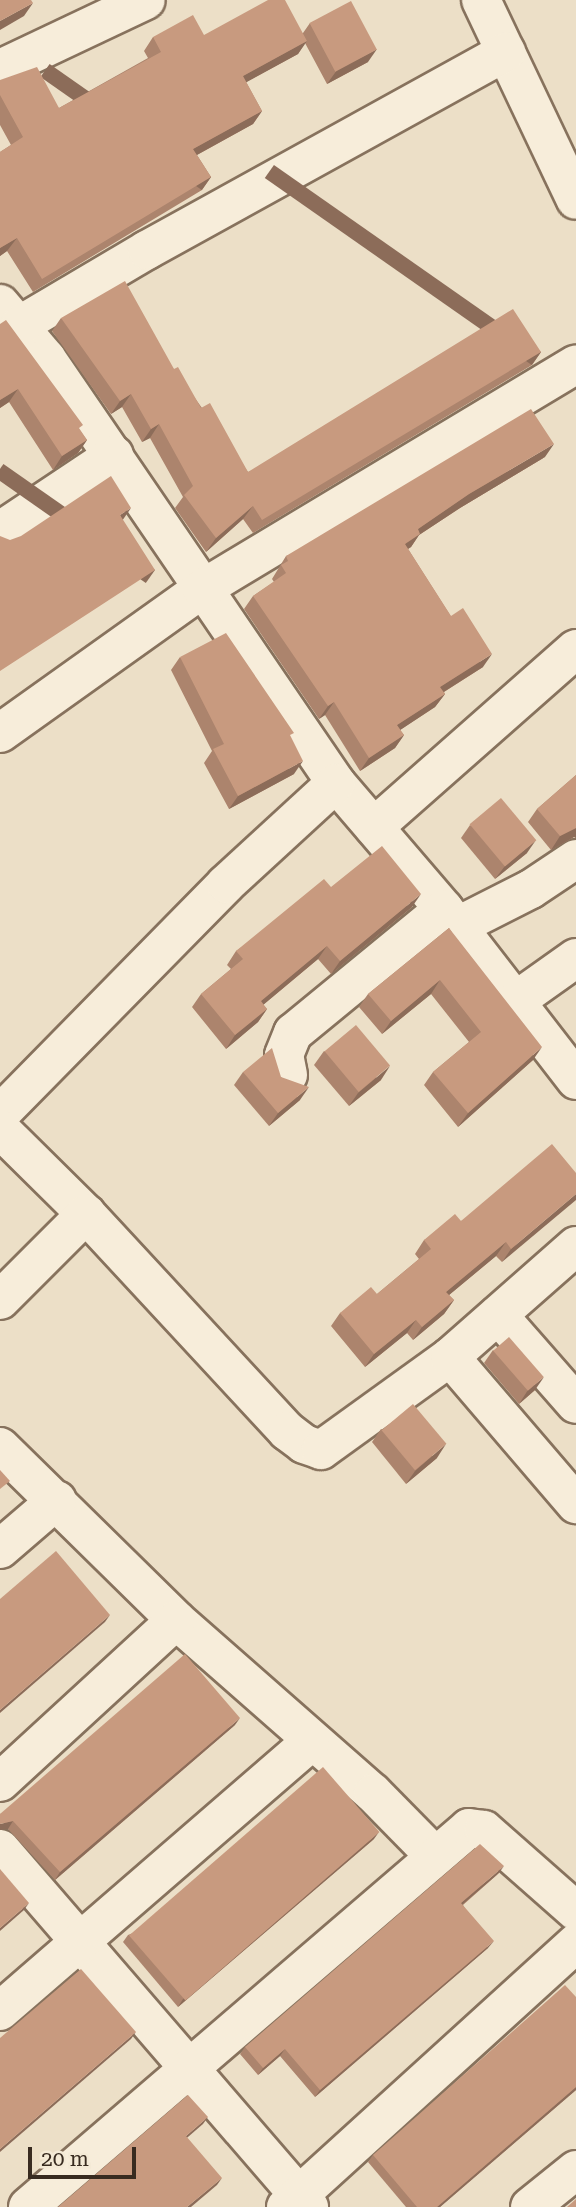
<!DOCTYPE html>
<style>
body{margin:0}
#map{position:relative;width:576px;height:2207px;overflow:hidden;background:#ecdfc7;font-family:"Roboto Serif",serif}
div>[style]{position:absolute}
.roads{filter:drop-shadow(2px 0 #87725d) drop-shadow(-2px 0 #87725d) drop-shadow(0 2px #87725d) drop-shadow(0 -2px #87725d)}
.street>*{height:38px;margin:-19px;padding:0 19px;transform-origin:19px;border-radius:19px;background:#f7edda}
.wall>*{inset:0;background:#ac846d}
.shaded-wall>*{inset:0;background:#8c6c59;transform-origin:0 0}
.building>*{inset:0;background:#c89a7f;transform-origin:0 0}
span{translate:-50% -50%;white-space:nowrap;text-align:center;line-height:1.15;-webkit-text-stroke:5px #f4ead6;paint-order:stroke}
.scale{position:absolute;left:28px;top:2147px;width:108px;height:32px;box-sizing:border-box;border:4px solid #382b20;border-top:0;padding-left:9px;font-size:21px;line-height:24px;white-space:nowrap;color:#382b20;-webkit-text-stroke:5px #f4ead6;paint-order:stroke}
</style>
<div id="map">
<div class="roads">
<div class="street">
<i style="left:481px;top:0;width:221px;rotate:64.6deg"></i>
<i style="left:0;top:69px;width:161px;rotate:-25.3deg"></i>
<i style="left:0;top:304px;width:71px;rotate:49.6deg"></i>
<i style="left:46px;top:358px;width:515px;rotate:55.69deg"></i>
<i style="left:336px;top:783px;width:166px;rotate:49.4deg"></i>
<i style="left:444px;top:909px;width:216px;rotate:52.3deg"></i>
<i style="left:20px;top:325px;width:147px;rotate:-30.6deg"></i>
<i style="left:147px;top:250px;width:410px;rotate:-28.9deg"></i>
<i style="left:0;top:531px;width:137px;rotate:-33.7deg"></i>
<i style="left:0;top:733px;width:248px;rotate:-35.5deg"></i>
<i style="left:202px;top:589px;width:436px;rotate:-31deg"></i>
<i style="left:374px;top:827px;width:269px;rotate:-41.4deg"></i>
<i style="left:456px;top:927px;width:84px;rotate:-26.9deg"></i>
<i style="left:531px;top:889px;width:54px;rotate:-33.7deg"></i>
<i style="left:514px;top:1002px;width:76px;rotate:-35.4deg"></i>
<i style="left:288px;top:1075px;width:20px;rotate:-101deg"></i>
<i style="left:284px;top:1055px;width:24px;rotate:-68deg"></i>
<i style="left:293px;top:1033px;width:195px;rotate:-39.4deg"></i>
<i style="left:0;top:1114px;width:322px;rotate:-45.5deg"></i>
<i style="left:226px;top:884px;width:149px;rotate:-42.6deg"></i>
<i style="left:0;top:1129px;width:121px;rotate:44.7deg"></i>
<i style="left:86px;top:1214px;width:296px;rotate:47.2deg"></i>
<i style="left:287px;top:1431px;width:21px;rotate:37deg"></i>
<i style="left:304px;top:1444px;width:18px;rotate:19deg"></i>
<i style="left:321px;top:1450px;width:159px;rotate:-35.8deg"></i>
<i style="left:450px;top:1357px;width:168px;rotate:-41.4deg"></i>
<i style="left:0;top:1300px;width:122px;rotate:-45deg"></i>
<i style="left:498px;top:1315px;width:118px;rotate:48.8deg"></i>
<i style="left:450px;top:1357px;width:194px;rotate:49.4deg"></i>
<i style="left:0;top:1447px;width:247px;rotate:44.5deg"></i>
<i style="left:176px;top:1620px;width:262px;rotate:41.3deg"></i>
<i style="left:373px;top:1793px;width:87px;rotate:45.5deg"></i>
<i style="left:0;top:1549px;width:75px;rotate:-40.7deg"></i>
<i style="left:0;top:1782px;width:239px;rotate:-42.6deg"></i>
<i style="left:0;top:1849px;width:473px;rotate:49.2deg"></i>
<i style="left:0;top:2011px;width:410px;rotate:-40.9deg"></i>
<i style="left:28px;top:2207px;width:581px;rotate:-40.68deg"></i>
<i style="left:469px;top:1828px;width:15px;rotate:8deg"></i>
<i style="left:484px;top:1830px;width:123px;rotate:41.4deg"></i>
<i style="left:286px;top:2207px;width:392px;rotate:-42.3deg"></i>
<i style="left:530px;top:2207px;width:59px;rotate:-38.8deg"></i>
</div>
</div>
<div class="wall">
<i style="clip-path:polygon(310px 23px,368px 62px,327px 84px,305px 43px,298px 54px,246px 82px,262px 111px,253px 124px,197px 155px,211px 177px,202px 190px,33px 292px,7px 251px,0 256px,0 152px,11px 145px,0 125px,0 80px,59px 108px,148px 58px,144px 51px,153px 37px,303px 33px)"></i>
<i style="clip-path:polygon(61px 318px,174px 369px,248px 472px,541px 352px,532px 365px,253px 533px,243px 519px,206px 552px,175px 508px,183px 497px,150px 438px,142px 442px,122px 407px,111px 414px,52px 331px)"></i>
<i style="clip-path:polygon(0 324px,87px 440px,78px 453px,53px 470px,9px 402px,0 408px)"></i>
<i style="clip-path:polygon(545px 457px,460px 508px,419px 535px,411px 547px,408px 549px,483px 667px,444px 692px,445px 694px,435px 707px,400px 730px,404px 735px,395px 748px,360px 771px,325px 715px,319px 719px,244px 609px,253px 596px,274px 582px,272px 579px,286px 556px)"></i>
<i style="clip-path:polygon(180px 657px,294px 774px,229px 809px,204px 763px,212px 751px,171px 670px)"></i>
<i style="clip-path:polygon(576px 775px,576px 838px,574px 837px,551px 850px,528px 822px,537px 809px)"></i>
<i style="clip-path:polygon(470px 825px,527px 853px,495px 879px,461px 838px)"></i>
<i style="clip-path:polygon(331px 887px,412px 907px,331px 974px,318px 959px,263px 1005px,267px 1009px,258px 1022px,226px 1049px,192px 1007px,201px 994px,231px 969px,227px 965px,236px 951px)"></i>
<i style="clip-path:polygon(449px 928px,533px 1060px,458px 1127px,424px 1085px,433px 1072px,469px 1042px,431px 994px,382px 1034px,359px 1007px,368px 994px)"></i>
<i style="clip-path:polygon(324px 1051px,381px 1080px,349px 1106px,314px 1065px)"></i>
<i style="clip-path:polygon(243px 1072px,281px 1077px,300px 1100px,269px 1126px,234px 1085px)"></i>
<i style="clip-path:polygon(576px 1173px,502px 1262px,496px 1256px,449px 1295px,454px 1300px,444px 1314px,413px 1340px,407px 1333px,365px 1367px,331px 1326px,340px 1313px,377px 1294px,419px 1259px,415px 1254px,424px 1240px,461px 1221px)"></i>
<i style="clip-path:polygon(493px 1350px,535px 1390px,519px 1404px,484px 1363px)"></i>
<i style="clip-path:polygon(381px 1429px,437px 1458px,406px 1484px,372px 1442px)"></i>
<i style="clip-path:polygon(235px 1725px,55px 1880px,8px 1829px,0 1814px)"></i>
<i style="clip-path:polygon(374px 1839px,178px 2007px,123px 1942px,128px 1935px)"></i>
<i style="clip-path:polygon(499px 1873px,463px 1905px,488px 1948px,315px 2097px,280px 2056px,258px 2075px,240px 2054px,245px 2047px)"></i>
<i style="clip-path:polygon(576px 1997px,576px 2090px,440px 2207px,406px 2207px,368px 2162px,373px 2155px)"></i>
</div>
<div class="shaded-wall">
<i style="clip-path:polygon(33px 3px,24px 16px,0 30px,0 21px)"></i>
<i style="clip-path:polygon(307px 41px,298px 54px,234px 89px,243px 76px)"></i>
<i style="clip-path:polygon(377px 49px,368px 62px,327px 84px,337px 70px)"></i>
<i style="clip-path:polygon(262px 111px,253px 124px,184px 162px,193px 149px)"></i>
<i style="left:211px;top:177px;width:16px;height:197px;rotate:125deg"></i>
<i style="clip-path:polygon(17px 238px,7px 251px,0 256px,0 248px)"></i>
<i style="left:541px;top:352px;width:16px;height:326px;rotate:125deg"></i>
<i style="clip-path:polygon(18px 389px,9px 402px,0 408px,0 400px)"></i>
<i style="clip-path:polygon(131px 394px,122px 407px,111px 414px,120px 401px)"></i>
<i style="clip-path:polygon(159px 424px,150px 438px,142px 442px,151px 429px)"></i>
<i style="clip-path:polygon(87px 440px,78px 453px,53px 470px,62px 456px)"></i>
<i style="clip-path:polygon(554px 444px,545px 457px,460px 508px,419px 535px,411px 547px,395px 557px,405px 544px,418px 529px,469px 494px)"></i>
<i style="clip-path:polygon(253px 506px,243px 519px,206px 552px,216px 538px)"></i>
<i style="clip-path:polygon(131px 508px,122px 521px,120px 515px)"></i>
<i style="left:155px;top:570px;width:16px;height:185px;rotate:125deg"></i>
<i style="clip-path:polygon(492px 654px,483px 667px,431px 700px,440px 687px)"></i>
<i style="clip-path:polygon(445px 694px,435px 707px,388px 738px,397px 725px)"></i>
<i style="clip-path:polygon(334px 702px,325px 715px,319px 719px,328px 706px)"></i>
<i style="clip-path:polygon(404px 735px,395px 748px,360px 771px,369px 758px)"></i>
<i style="clip-path:polygon(303px 761px,294px 774px,229px 809px,238px 796px)"></i>
<i style="clip-path:polygon(576px 828px,576px 838px,574px 837px,551px 850px,560px 836px)"></i>
<i style="clip-path:polygon(536px 840px,527px 853px,495px 879px,505px 866px)"></i>
<i style="clip-path:polygon(421px 894px,412px 907px,331px 974px,340px 961px)"></i>
<i style="clip-path:polygon(327px 946px,318px 959px,251px 1015px,261px 1001px)"></i>
<i style="clip-path:polygon(440px 980px,431px 994px,382px 1034px,391px 1021px)"></i>
<i style="clip-path:polygon(267px 1009px,258px 1022px,226px 1049px,235px 1035px)"></i>
<i style="clip-path:polygon(542px 1047px,533px 1060px,458px 1127px,468px 1113px)"></i>
<i style="clip-path:polygon(390px 1066px,381px 1080px,349px 1106px,358px 1093px)"></i>
<i style="clip-path:polygon(309px 1087px,300px 1100px,269px 1126px,278px 1113px)"></i>
<i style="clip-path:polygon(576px 1194px,576px 1200px,502px 1262px,511px 1249px)"></i>
<i style="clip-path:polygon(506px 1242px,496px 1256px,437px 1305px,446px 1292px)"></i>
<i style="clip-path:polygon(454px 1300px,444px 1314px,413px 1340px,422px 1327px)"></i>
<i style="clip-path:polygon(416px 1320px,407px 1333px,365px 1367px,374px 1354px)"></i>
<i style="clip-path:polygon(544px 1377px,535px 1390px,519px 1404px,528px 1390px)"></i>
<i style="clip-path:polygon(446px 1444px,437px 1458px,406px 1484px,415px 1471px)"></i>
<i style="clip-path:polygon(110px 1615px,105px 1622px,0 1713px,0 1710px)"></i>
<i style="clip-path:polygon(240px 1718px,235px 1725px,55px 1880px,60px 1872px)"></i>
<i style="clip-path:polygon(13px 1821px,8px 1829px,0 1830px,0 1824px)"></i>
<i style="clip-path:polygon(379px 1832px,374px 1839px,178px 2007px,183px 1999px)"></i>
<i style="clip-path:polygon(504px 1866px,499px 1873px,456px 1910px,461px 1903px)"></i>
<i style="clip-path:polygon(29px 1903px,24px 1910px,0 1931px,0 1928px)"></i>
<i style="clip-path:polygon(494px 1941px,488px 1948px,315px 2097px,320px 2090px)"></i>
<i style="clip-path:polygon(136px 2032px,131px 2039px,0 2152px,0 2149px)"></i>
<i style="clip-path:polygon(285px 2049px,280px 2056px,258px 2075px,263px 2068px)"></i>
<i style="clip-path:polygon(576px 2087px,576px 2090px,440px 2207px,437px 2207px)"></i>
<i style="clip-path:polygon(208px 2117px,203px 2124px,181px 2143px,186px 2136px)"></i>
<i style="clip-path:polygon(222px 2178px,217px 2185px,191px 2207px,187px 2207px)"></i>
</div>
<div class="building">
<i style="clip-path:polygon(0 0,31px 0,33px 3px,0 21px)"></i>
<i style="clip-path:polygon(268px 0,285px 0,307px 41px,243px 76px,262px 111px,193px 149px,211px 177px,42px 279px,17px 238px,0 248px,0 152px,23px 137px,0 95px,0 80px,37px 67px,59px 108px,161px 52px,153px 37px,193px 15px,204px 35px)"></i>
<i style="left:351px;top:1px;width:55px;height:47px;rotate:62deg"></i>
<i style="clip-path:polygon(125px 281px,174px 369px,178px 367px,201px 408px,210px 403px,248px 472px,513px 309px,541px 352px,262px 520px,253px 506px,216px 538px,184px 495px,193px 486px,159px 424px,151px 429px,131px 394px,120px 401px,61px 318px)"></i>
<i style="clip-path:polygon(6px 320px,83px 425px,79px 428px,87px 440px,62px 456px,18px 389px,0 400px,0 324px)"></i>
<i style="clip-path:polygon(531px 409px,554px 444px,469px 494px,418px 529px,420px 534px,405px 544px,451px 616px,463px 608px,492px 654px,440px 687px,445px 694px,397px 725px,404px 735px,369px 758px,334px 702px,328px 706px,253px 596px,286px 573px,281px 565px,288px 561px,286px 556px)"></i>
<i style="clip-path:polygon(111px 476px,131px 508px,120px 515px,155px 570px,0 671px,0 536px,10px 540px,21px 536px)"></i>
<i style="clip-path:polygon(226px 633px,294px 733px,290px 735px,303px 761px,238px 796px,213px 749px,224px 744px,180px 657px)"></i>
<i style="clip-path:polygon(576px 775px,576px 828px,560px 836px,537px 809px)"></i>
<i style="left:501px;top:798px;width:55px;height:41px;rotate:50deg"></i>
<i style="clip-path:polygon(382px 846px,421px 894px,340px 961px,327px 946px,261px 1001px,267px 1009px,235px 1035px,201px 994px,243px 959px,236px 951px,324px 879px,331px 887px)"></i>
<i style="clip-path:polygon(449px 928px,542px 1047px,468px 1113px,433px 1072px,481px 1032px,440px 980px,391px 1021px,368px 994px)"></i>
<i style="left:356px;top:1025px;width:53px;height:41px;rotate:50deg"></i>
<i style="clip-path:polygon(272px 1048px,281px 1077px,309px 1087px,278px 1113px,243px 1072px)"></i>
<i style="clip-path:polygon(552px 1144px,576px 1173px,576px 1194px,511px 1249px,506px 1242px,446px 1292px,454px 1300px,422px 1327px,416px 1320px,374px 1354px,340px 1313px,371px 1287px,377px 1294px,431px 1249px,424px 1240px,455px 1214px,461px 1221px)"></i>
<i style="left:509px;top:1337px;width:53px;height:21px;rotate:49deg"></i>
<i style="left:413px;top:1404px;width:52px;height:41px;rotate:50deg"></i>
<i style="clip-path:polygon(0 1470px,10px 1481px,0 1489px)"></i>
<i style="clip-path:polygon(56px 1551px,110px 1615px,0 1710px,0 1599px)"></i>
<i style="clip-path:polygon(185px 1654px,240px 1718px,60px 1872px,13px 1821px,0 1824px,0 1814px)"></i>
<i style="left:323px;top:1767px;width:86px;height:257px;rotate:49deg"></i>
<i style="clip-path:polygon(480px 1844px,504px 1866px,461px 1903px,494px 1941px,320px 2090px,285px 2049px,263px 2068px,245px 2047px)"></i>
<i style="clip-path:polygon(0 1869px,29px 1903px,0 1928px)"></i>
<i style="clip-path:polygon(81px 1969px,136px 2032px,0 2149px,0 2038px)"></i>
<i style="clip-path:polygon(565px 1985px,576px 1997px,576px 2087px,437px 2207px,417px 2207px,373px 2155px)"></i>
<i style="clip-path:polygon(188px 2095px,208px 2117px,186px 2136px,222px 2178px,187px 2207px,58px 2207px)"></i>
<i style="clip-path:polygon(576px 2199px,576px 2207px,567px 2207px)"></i>
</div>
<div class="scale">20 m</div>
</div>
